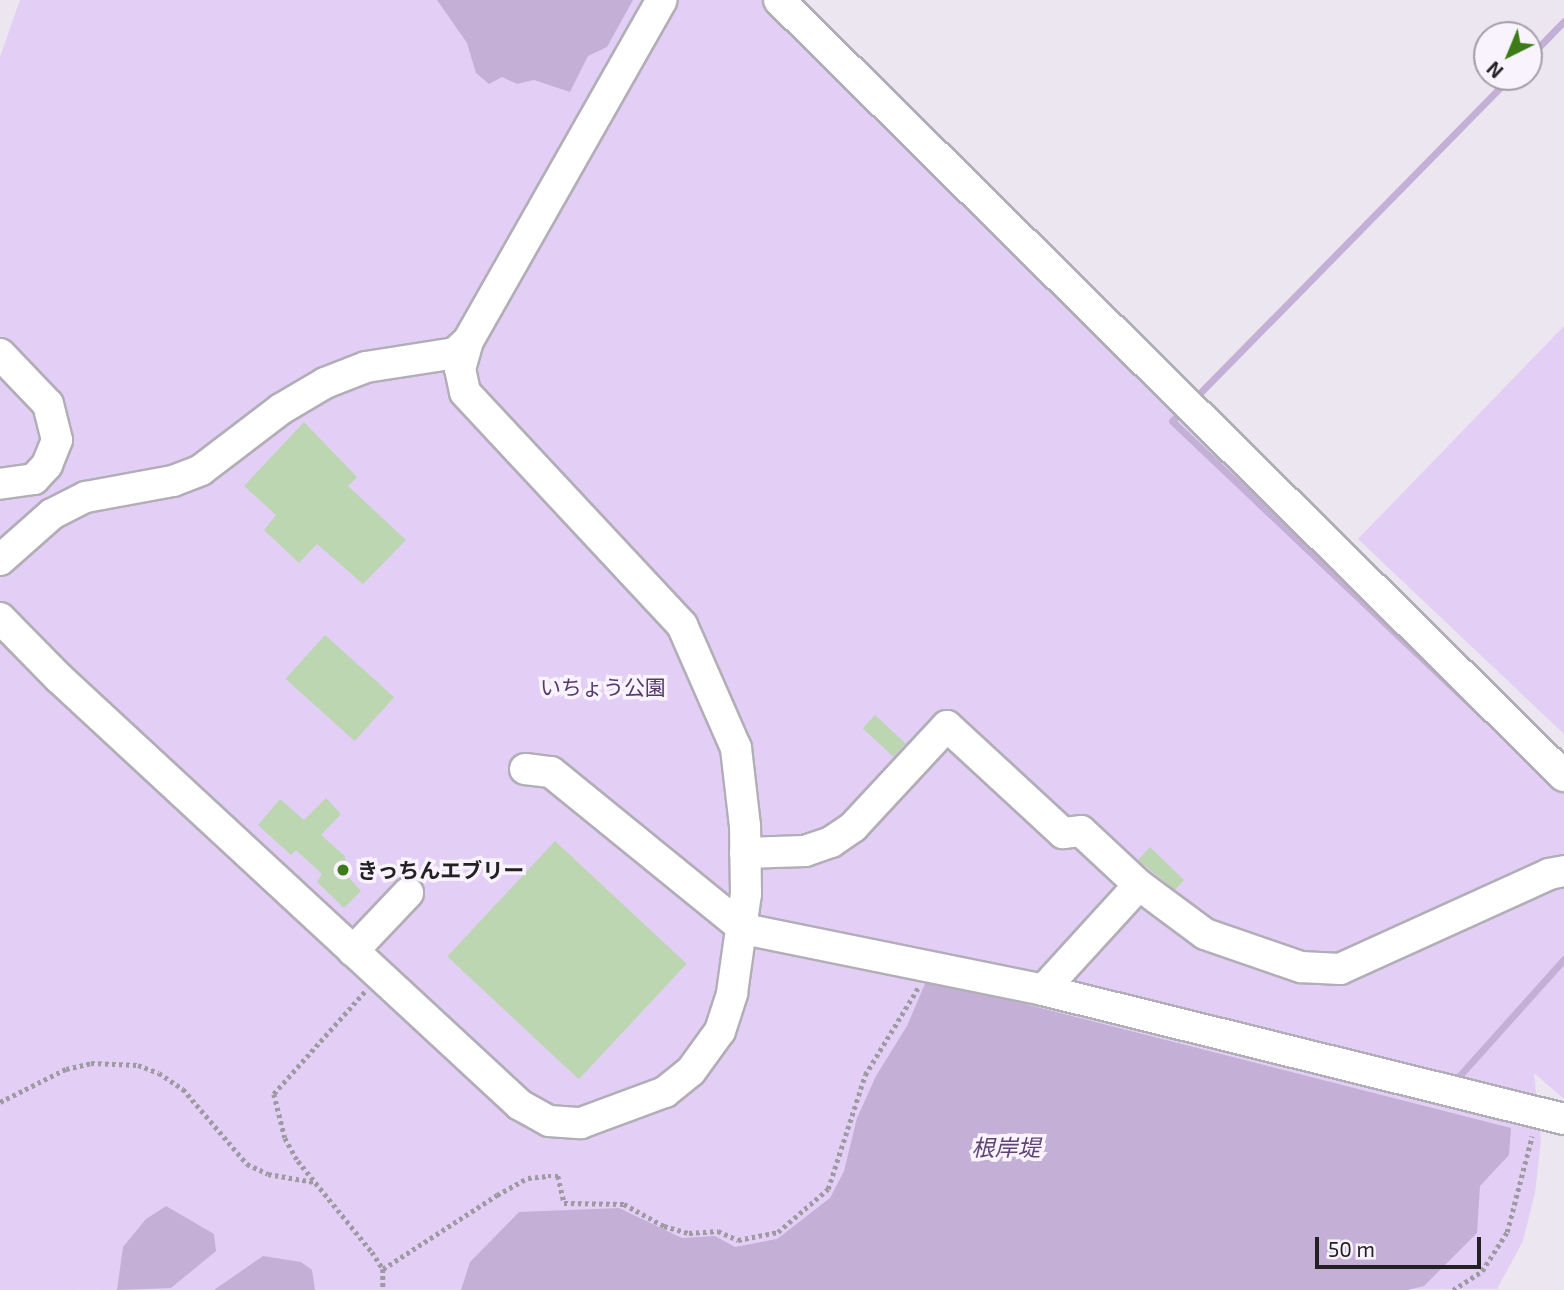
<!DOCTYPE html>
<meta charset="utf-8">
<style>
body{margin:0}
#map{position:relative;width:1564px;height:1290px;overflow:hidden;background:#ebe6f0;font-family:"Exo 2","Noto Sans JP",sans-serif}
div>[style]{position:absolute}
.green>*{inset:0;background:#e3cff5}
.water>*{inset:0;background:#c4b0d6}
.stream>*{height:7px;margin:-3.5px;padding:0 3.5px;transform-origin:3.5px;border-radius:3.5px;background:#c4b0d6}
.building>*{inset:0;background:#bcd6b1;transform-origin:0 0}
.path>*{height:4.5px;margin-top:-2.25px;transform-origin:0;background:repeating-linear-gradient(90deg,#9e9aa1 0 3.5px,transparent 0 7px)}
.roads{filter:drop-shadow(2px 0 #b2aeb7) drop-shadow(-2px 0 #b2aeb7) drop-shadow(0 2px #b2aeb7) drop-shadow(0 -2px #b2aeb7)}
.minor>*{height:30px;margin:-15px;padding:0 15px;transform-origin:15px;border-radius:15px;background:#fff}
.dots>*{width:19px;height:19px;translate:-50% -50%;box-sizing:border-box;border:4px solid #f8f3fd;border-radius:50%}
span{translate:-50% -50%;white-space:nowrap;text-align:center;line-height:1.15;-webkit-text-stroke:7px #f8f3fd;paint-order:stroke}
.park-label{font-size:21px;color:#54396a}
.poi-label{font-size:21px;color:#232124;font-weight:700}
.left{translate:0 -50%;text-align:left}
.water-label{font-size:23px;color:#604476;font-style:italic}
.north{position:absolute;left:1473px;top:21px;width:70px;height:70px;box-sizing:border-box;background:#f8f3fd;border:2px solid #a39fa6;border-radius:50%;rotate:223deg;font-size:19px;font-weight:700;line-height:28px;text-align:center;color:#232124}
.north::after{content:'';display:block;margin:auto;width:24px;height:32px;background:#3c7b18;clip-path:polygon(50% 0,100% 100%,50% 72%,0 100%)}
.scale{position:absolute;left:1315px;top:1237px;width:166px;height:32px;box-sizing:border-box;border:4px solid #232124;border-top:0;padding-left:9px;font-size:21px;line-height:24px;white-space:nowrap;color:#232124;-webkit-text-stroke:5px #f8f3fd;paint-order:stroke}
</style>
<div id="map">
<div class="green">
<i style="clip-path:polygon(20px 0,769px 0,1006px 236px,1184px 421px,1564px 784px,1564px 1099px,1534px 1073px,1541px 1140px,1535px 1193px,1523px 1241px,1497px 1289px,0 1290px,0 57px)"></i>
<i style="clip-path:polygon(1564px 326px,1564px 734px,1358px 539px)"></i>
</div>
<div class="water">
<i style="clip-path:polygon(437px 0,633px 0,607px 47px,588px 56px,570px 92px,534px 80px,517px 84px,502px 77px,489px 84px,476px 73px,467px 43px)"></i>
<i style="clip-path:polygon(927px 979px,1511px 1128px,1509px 1155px,1480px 1186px,1477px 1233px,1424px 1286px,1408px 1290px,461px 1290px,470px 1262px,519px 1212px,619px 1208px,682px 1238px,715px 1236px,735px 1247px,777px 1239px,830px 1198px,844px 1171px,857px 1118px,876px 1076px,907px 1026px)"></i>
<i style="clip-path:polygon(166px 1206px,214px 1234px,216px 1251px,171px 1288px,117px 1290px,123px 1247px,146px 1219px)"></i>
<i style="clip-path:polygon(263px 1256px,301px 1262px,312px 1270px,315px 1290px,214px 1290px)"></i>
</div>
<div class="stream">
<i style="left:1529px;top:57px;width:50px;rotate:-45.8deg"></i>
<i style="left:1193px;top:400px;width:453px;rotate:-45.5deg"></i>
<i style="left:1182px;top:411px;width:14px;rotate:135deg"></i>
<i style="left:1172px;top:421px;width:424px;rotate:43.5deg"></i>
<i style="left:1452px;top:1084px;width:168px;rotate:-48.1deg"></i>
</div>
<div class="building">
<i style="clip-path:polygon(304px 422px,357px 477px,348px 486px,406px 540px,363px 584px,317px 544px,299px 563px,264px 530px,276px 515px,244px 486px)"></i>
<i style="left:325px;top:635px;width:93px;height:59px;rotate:42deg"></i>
<i style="left:875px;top:715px;width:42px;height:18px;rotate:43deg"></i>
<i style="clip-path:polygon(326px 798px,341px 814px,321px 835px,345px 856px,345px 873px,361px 891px,344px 908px,317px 882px,322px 874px,296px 850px,291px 855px,258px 825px,280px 799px,304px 820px)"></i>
<i style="left:555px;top:841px;width:180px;height:158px;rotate:43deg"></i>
<i style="clip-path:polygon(1150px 847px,1184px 880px,1175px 890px,1138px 860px)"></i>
</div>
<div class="path">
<i style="left:365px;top:992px;width:137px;rotate:131.7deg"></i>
<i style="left:274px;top:1094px;width:45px;rotate:76deg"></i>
<i style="left:285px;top:1138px;width:26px;rotate:61deg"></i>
<i style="left:298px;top:1161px;width:117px;rotate:50.9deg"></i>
<i style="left:372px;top:1252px;width:20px;rotate:57deg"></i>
<i style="left:383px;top:1269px;width:21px;rotate:90deg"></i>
<i style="left:0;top:1102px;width:74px;rotate:-26.6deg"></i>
<i style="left:66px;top:1069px;width:26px;rotate:-13deg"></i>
<i style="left:91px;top:1063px;width:47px;rotate:2.4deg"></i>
<i style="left:138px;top:1065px;width:22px;rotate:21deg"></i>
<i style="left:159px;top:1073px;width:29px;rotate:34deg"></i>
<i style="left:183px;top:1089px;width:99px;rotate:49.5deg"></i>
<i style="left:247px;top:1164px;width:23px;rotate:25deg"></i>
<i style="left:268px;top:1174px;width:47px;rotate:9.9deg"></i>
<i style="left:383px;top:1269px;width:136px;rotate:-33deg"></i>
<i style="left:497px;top:1195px;width:35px;rotate:-29deg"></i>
<i style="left:528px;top:1178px;width:20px;rotate:-6deg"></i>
<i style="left:548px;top:1176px;width:10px"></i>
<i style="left:558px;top:1176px;width:28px;rotate:77deg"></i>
<i style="left:564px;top:1203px;width:60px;rotate:1deg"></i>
<i style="left:624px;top:1204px;width:46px;rotate:28.8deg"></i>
<i style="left:664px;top:1226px;width:26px;rotate:16deg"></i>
<i style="left:689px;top:1233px;width:29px;rotate:-4deg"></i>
<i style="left:718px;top:1231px;width:22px;rotate:24deg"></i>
<i style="left:738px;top:1240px;width:41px;rotate:-11.3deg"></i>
<i style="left:778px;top:1232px;width:66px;rotate:-40.7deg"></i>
<i style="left:828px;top:1189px;width:120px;rotate:-72deg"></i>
<i style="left:865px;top:1075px;width:102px;rotate:-58.7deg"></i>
<i style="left:1453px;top:1290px;width:35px;rotate:-33deg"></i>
<i style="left:1482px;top:1271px;width:46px;rotate:-57.3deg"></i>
<i style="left:1507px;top:1232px;width:99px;rotate:-75.4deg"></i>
</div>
<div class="roads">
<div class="minor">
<i style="left:779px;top:0;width:1104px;rotate:44.67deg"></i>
<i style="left:0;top:354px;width:69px;rotate:46.2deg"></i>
<i style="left:48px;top:404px;width:37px;rotate:76deg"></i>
<i style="left:57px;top:440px;width:27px;rotate:112deg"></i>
<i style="left:47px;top:465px;width:19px;rotate:133deg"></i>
<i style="left:34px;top:479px;width:34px;rotate:172deg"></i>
<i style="left:0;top:560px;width:69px;rotate:-41.5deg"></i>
<i style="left:52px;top:514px;width:38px;rotate:-27deg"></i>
<i style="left:86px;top:497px;width:88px;rotate:-10.4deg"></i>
<i style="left:173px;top:481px;width:30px;rotate:-21deg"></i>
<i style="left:201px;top:470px;width:101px;rotate:-37.3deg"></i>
<i style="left:281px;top:409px;width:51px;rotate:-30.6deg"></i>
<i style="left:325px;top:383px;width:44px;rotate:-21.3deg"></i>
<i style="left:366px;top:367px;width:90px;rotate:-8.9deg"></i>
<i style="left:455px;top:353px;width:18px;rotate:-43deg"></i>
<i style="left:468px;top:341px;width:392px;rotate:-60.4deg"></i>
<i style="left:0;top:618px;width:84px;rotate:45.5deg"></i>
<i style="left:59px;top:678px;width:628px;rotate:42.81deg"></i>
<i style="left:520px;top:1105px;width:33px;rotate:29deg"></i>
<i style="left:549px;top:1121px;width:32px;rotate:4deg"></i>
<i style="left:581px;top:1123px;width:90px;rotate:-20.3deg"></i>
<i style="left:665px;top:1092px;width:33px;rotate:-39deg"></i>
<i style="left:691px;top:1071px;width:49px;rotate:-54.1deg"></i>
<i style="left:720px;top:1031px;width:40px;rotate:-72deg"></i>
<i style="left:732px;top:993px;width:100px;rotate:-82deg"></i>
<i style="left:746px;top:894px;width:68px;rotate:-90.8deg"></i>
<i style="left:745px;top:826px;width:79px;rotate:-96.6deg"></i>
<i style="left:736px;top:748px;width:134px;rotate:-113.7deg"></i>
<i style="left:682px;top:625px;width:318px;rotate:-133deg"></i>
<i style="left:465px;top:392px;width:24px;rotate:-102deg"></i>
<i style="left:460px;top:369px;width:29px;rotate:-74deg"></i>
<i style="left:525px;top:769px;width:26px;rotate:7deg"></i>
<i style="left:551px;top:772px;width:249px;rotate:39.1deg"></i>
<i style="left:744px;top:929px;width:305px;rotate:11.5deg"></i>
<i style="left:1043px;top:990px;width:537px;rotate:13.91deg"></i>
<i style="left:745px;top:853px;width:60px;rotate:-1.9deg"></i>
<i style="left:805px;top:851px;width:28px;rotate:-19deg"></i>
<i style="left:831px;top:842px;width:27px;rotate:-34deg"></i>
<i style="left:853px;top:827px;width:138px;rotate:-47.1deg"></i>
<i style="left:947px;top:726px;width:158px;rotate:42.7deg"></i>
<i style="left:1063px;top:833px;width:18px;rotate:-6deg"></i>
<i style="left:1081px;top:831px;width:79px;rotate:43deg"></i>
<i style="left:1139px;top:885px;width:82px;rotate:36.6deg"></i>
<i style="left:1205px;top:934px;width:102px;rotate:19deg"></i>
<i style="left:1301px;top:967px;width:39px;rotate:3deg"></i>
<i style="left:1340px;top:969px;width:230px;rotate:-24.4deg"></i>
<i style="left:1549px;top:874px;width:15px;rotate:-11deg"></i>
<i style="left:353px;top:951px;width:80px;rotate:-46.5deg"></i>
<i style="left:1043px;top:990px;width:142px;rotate:-47.6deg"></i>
</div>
</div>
<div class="dots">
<i style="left:343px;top:870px;background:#3c7b18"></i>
</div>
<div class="park-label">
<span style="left:603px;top:687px">いちょう公園</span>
</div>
<div class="poi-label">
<span class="left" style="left:357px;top:870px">きっちんエブリー</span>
</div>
<div class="water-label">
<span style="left:1006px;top:1147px">根岸堤</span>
</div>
<div class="north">N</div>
<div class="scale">50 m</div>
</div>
